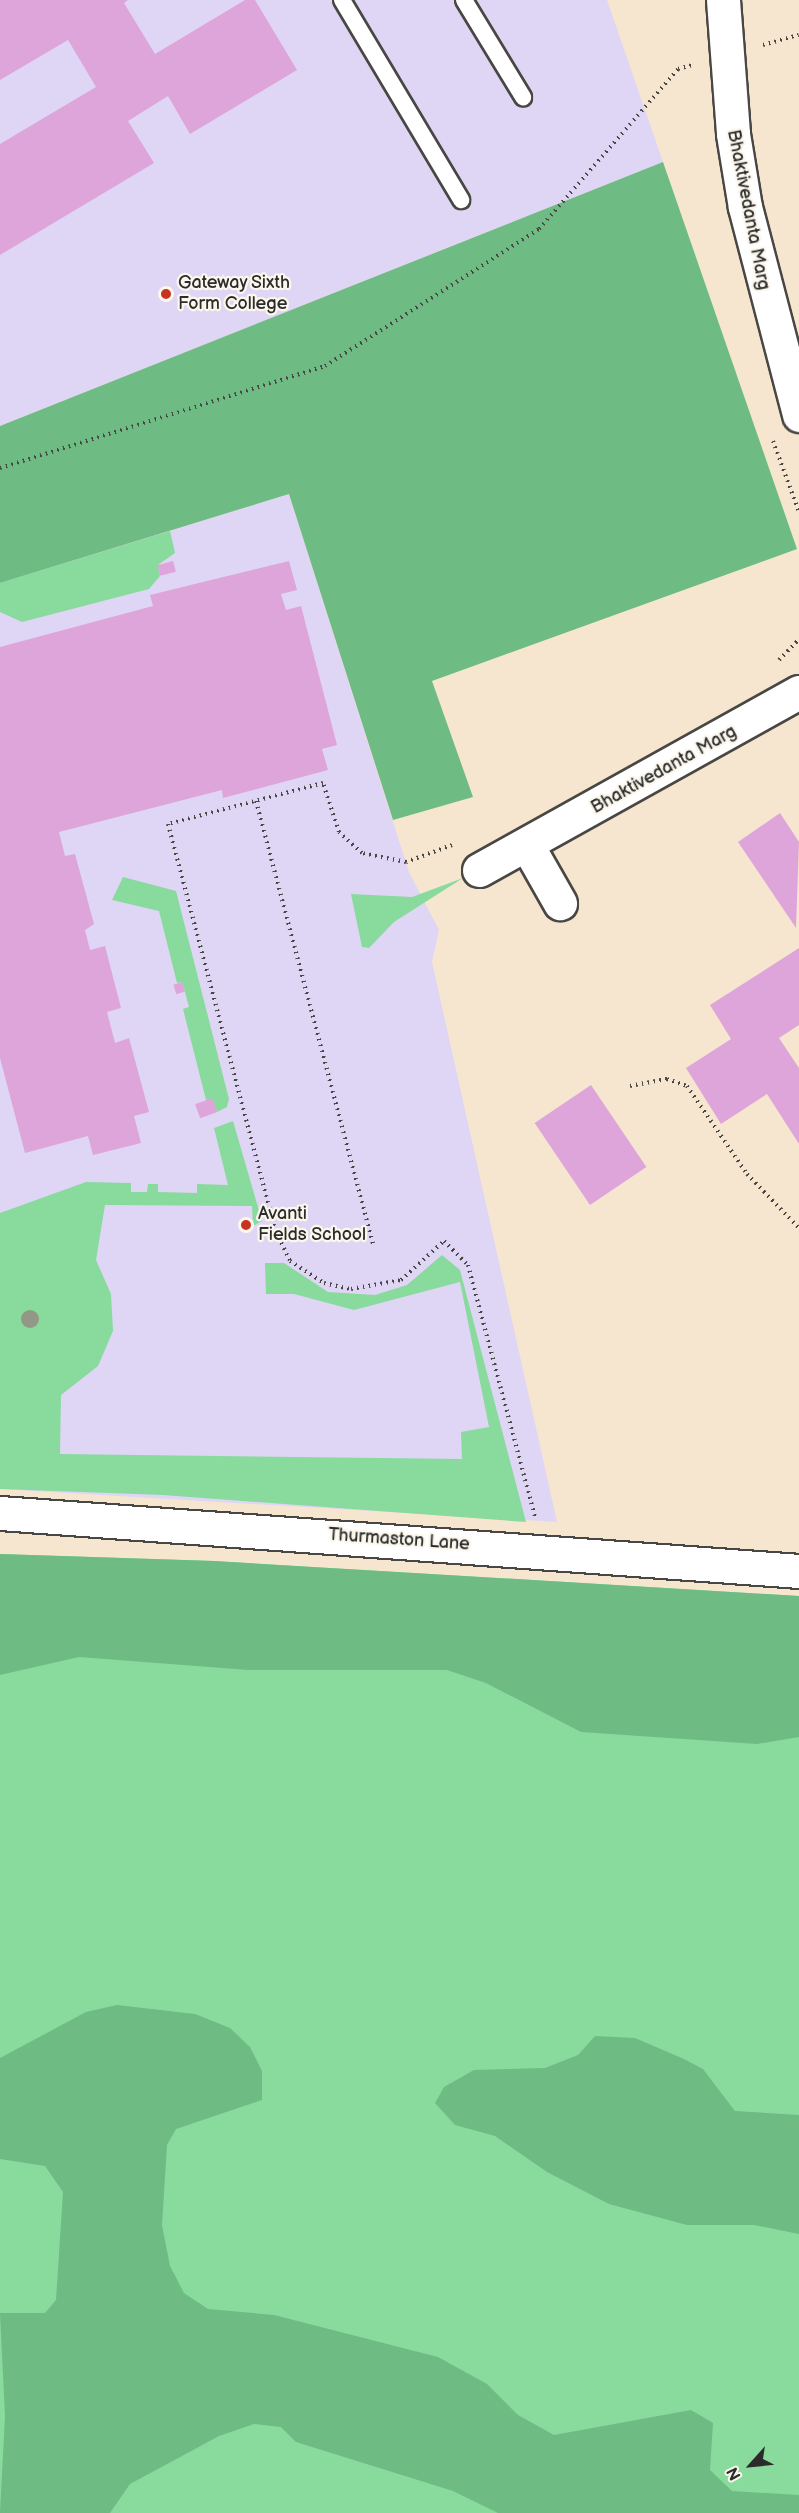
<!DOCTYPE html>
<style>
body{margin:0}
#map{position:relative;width:799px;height:2513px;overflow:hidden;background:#f6e6cf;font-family:"Balsamiq Sans",sans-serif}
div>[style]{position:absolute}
.built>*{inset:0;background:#dfd5f5}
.green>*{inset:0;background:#88db9d}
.forest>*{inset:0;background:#6ebb84}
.building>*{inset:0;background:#dea5db;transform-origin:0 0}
.path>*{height:4px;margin-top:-2px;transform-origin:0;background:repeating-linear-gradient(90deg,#494744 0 1.5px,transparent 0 6px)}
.roads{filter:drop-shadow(2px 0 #494744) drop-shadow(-2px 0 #494744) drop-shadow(0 2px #494744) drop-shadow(0 -2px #494744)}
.service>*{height:16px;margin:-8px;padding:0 8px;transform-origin:8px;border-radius:8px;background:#fff}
.minor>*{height:33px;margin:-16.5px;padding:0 16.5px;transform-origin:16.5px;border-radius:16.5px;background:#fff}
.trees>*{width:18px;height:18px;margin:-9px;border-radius:50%;background:#939785}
.dots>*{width:16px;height:16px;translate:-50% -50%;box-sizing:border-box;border:3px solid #fbf7ec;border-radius:50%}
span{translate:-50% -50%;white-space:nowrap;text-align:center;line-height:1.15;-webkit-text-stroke:4.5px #fbf7ec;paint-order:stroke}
.street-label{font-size:18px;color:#2b2b2b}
.poi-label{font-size:18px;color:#2b2b2b}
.left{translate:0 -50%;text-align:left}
.north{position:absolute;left:721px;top:2435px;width:60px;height:60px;-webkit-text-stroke:4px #fbf7ec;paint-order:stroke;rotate:243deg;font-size:16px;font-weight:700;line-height:24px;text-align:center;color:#2b2b2b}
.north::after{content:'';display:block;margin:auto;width:21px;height:27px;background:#2b2b2b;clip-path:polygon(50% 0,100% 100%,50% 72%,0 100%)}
</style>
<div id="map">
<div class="built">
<i style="clip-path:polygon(0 0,607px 0,663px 162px,0 426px)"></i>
<i style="clip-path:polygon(289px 494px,409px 872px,439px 930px,432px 962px,557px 1522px,0 1489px,0 583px)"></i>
</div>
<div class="green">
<i style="clip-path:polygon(170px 531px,175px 553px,158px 565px,160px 576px,149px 589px,22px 622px,0 612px,0 583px)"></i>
<i style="clip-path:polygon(123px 877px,176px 891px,229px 1099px,227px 1107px,217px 1112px,212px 1099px,206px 1100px,183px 1009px,189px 1007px,185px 992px,182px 982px,177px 983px,159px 911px,112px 900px)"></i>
<i style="clip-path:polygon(463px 878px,394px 922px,369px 948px,362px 947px,351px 894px,412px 897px)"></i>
<i style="clip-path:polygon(233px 1121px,262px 1221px,253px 1226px,252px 1206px,105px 1205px,96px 1260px,111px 1294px,113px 1331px,98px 1366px,61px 1395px,60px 1454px,462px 1459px,461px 1432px,489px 1427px,460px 1282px,354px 1310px,294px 1294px,266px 1294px,265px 1263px,284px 1263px,328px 1292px,375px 1295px,407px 1285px,442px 1255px,460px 1270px,526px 1522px,163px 1495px,0 1489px,0 1213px,86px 1182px,131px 1183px,131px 1192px,147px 1192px,148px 1184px,158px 1184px,158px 1192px,197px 1193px,197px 1184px,228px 1185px,214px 1128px)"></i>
<i style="clip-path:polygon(0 1554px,214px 1561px,799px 1596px,799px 2513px,0 2513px)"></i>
</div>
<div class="forest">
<i style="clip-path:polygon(663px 162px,797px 549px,432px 681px,473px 797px,393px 820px,289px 494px,0 583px,0 426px)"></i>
<i style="clip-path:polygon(0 1554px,214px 1561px,799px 1596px,799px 1737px,757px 1744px,581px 1732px,486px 1683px,447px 1670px,248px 1670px,79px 1657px,0 1675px)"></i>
<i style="clip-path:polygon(117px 2005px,195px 2014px,230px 2028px,250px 2047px,262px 2071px,262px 2100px,176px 2129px,167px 2145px,162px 2225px,170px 2266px,184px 2293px,208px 2309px,274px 2315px,438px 2357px,487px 2384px,518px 2415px,554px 2435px,691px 2410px,713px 2423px,710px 2470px,732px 2491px,799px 2495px,799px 2513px,498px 2513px,453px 2491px,296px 2442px,281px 2427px,254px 2424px,219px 2436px,130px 2484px,110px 2513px,0 2513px,5px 2416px,0 2313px,45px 2313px,56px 2300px,63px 2192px,45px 2166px,0 2159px,0 2058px,86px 2012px)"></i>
<i style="clip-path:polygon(595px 2036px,635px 2038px,684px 2059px,703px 2069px,735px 2111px,799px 2115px,799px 2234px,754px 2225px,687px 2225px,609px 2204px,547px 2172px,495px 2136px,455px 2125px,435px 2103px,444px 2087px,474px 2070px,545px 2068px,578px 2055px)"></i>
</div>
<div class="building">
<i style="clip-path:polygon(0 0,128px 0,124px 3px,155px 54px,245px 0,255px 0,297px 70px,190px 134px,168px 96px,128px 121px,154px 163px,0 255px,0 144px,96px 87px,68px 40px,0 80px)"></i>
<i style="left:173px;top:561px;width:11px;height:16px;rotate:75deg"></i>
<i style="clip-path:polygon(289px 561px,297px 590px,281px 594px,286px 610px,301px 606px,337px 745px,322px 749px,328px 770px,223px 798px,222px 790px,59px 832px,65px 856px,75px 854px,94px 924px,85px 930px,90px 950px,105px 946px,121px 1008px,107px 1012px,115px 1043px,129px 1038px,149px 1112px,134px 1116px,141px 1143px,93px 1155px,88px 1136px,25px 1153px,0 1058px,0 647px,153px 606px,150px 595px)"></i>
<i style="clip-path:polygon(780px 813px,799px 842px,796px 928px,738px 842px)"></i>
<i style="clip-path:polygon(799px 948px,799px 1025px,779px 1038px,799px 1068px,799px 1144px,767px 1094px,721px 1124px,686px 1068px,731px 1039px,710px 1005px)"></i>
<i style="left:182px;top:982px;width:10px;height:9px;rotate:73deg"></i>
<i style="left:591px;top:1085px;width:99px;height:68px;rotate:56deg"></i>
<i style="left:212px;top:1098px;width:15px;height:18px;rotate:70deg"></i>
</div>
<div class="path">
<i style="left:763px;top:45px;width:37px;rotate:-16deg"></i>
<i style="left:773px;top:441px;width:76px;rotate:69.9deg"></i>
<i style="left:0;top:468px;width:341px;rotate:-17.4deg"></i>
<i style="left:325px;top:366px;width:254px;rotate:-32.6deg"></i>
<i style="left:539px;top:229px;width:212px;rotate:-49deg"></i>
<i style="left:678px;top:69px;width:15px;rotate:-16deg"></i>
<i style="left:779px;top:660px;width:29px;rotate:-46deg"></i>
<i style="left:256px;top:801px;width:461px;rotate:75.2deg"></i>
<i style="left:452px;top:845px;width:49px;rotate:159.7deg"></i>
<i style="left:406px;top:862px;width:45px;rotate:-168.4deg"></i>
<i style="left:362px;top:853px;width:31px;rotate:-138deg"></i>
<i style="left:339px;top:832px;width:52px;rotate:-108.1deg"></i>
<i style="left:323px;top:783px;width:160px;rotate:165.2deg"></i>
<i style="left:168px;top:824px;width:422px;rotate:75.2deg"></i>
<i style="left:276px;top:1232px;width:32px;rotate:64deg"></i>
<i style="left:290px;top:1261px;width:40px;rotate:32.9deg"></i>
<i style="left:324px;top:1283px;width:28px;rotate:13deg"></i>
<i style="left:351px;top:1289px;width:51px;rotate:-10.2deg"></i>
<i style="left:401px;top:1280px;width:58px;rotate:-42.2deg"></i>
<i style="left:444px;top:1241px;width:34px;rotate:45deg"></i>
<i style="left:468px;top:1265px;width:260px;rotate:75.1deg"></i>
<i style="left:630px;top:1086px;width:38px;rotate:-11deg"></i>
<i style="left:667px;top:1079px;width:21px;rotate:19deg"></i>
<i style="left:687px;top:1086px;width:107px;rotate:55.7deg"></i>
<i style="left:747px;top:1174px;width:75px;rotate:46.1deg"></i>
</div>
<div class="roads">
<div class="service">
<i style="left:342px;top:0;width:233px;rotate:59.2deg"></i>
<i style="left:464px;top:0;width:114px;rotate:58.7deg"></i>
</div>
<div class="minor">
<i style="left:723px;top:0;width:134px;rotate:85.7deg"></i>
<i style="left:733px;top:134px;width:74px;rotate:80.7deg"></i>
<i style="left:745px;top:207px;width:215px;rotate:75.4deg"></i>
<i style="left:527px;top:845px;width:67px;rotate:60.4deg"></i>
<i style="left:479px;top:870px;width:366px;rotate:-29.1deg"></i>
<i style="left:0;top:1513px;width:801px;rotate:4.15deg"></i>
</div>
</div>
<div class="trees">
<i style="left:30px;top:1319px"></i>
</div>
<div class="dots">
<i style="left:166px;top:294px;background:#c8321e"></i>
<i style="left:246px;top:1225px;background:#c8321e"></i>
</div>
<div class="street-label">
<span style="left:748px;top:210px;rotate:79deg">Bhaktivedanta Marg</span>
<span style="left:664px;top:770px;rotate:-29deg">Bhaktivedanta Marg</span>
<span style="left:399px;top:1540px;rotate:4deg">Thurmaston Lane</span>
</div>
<div class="poi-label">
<span class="left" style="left:178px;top:294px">Gateway Sixth<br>Form College</span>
<span class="left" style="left:258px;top:1225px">Avanti<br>Fields School</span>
</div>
<div class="north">N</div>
</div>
